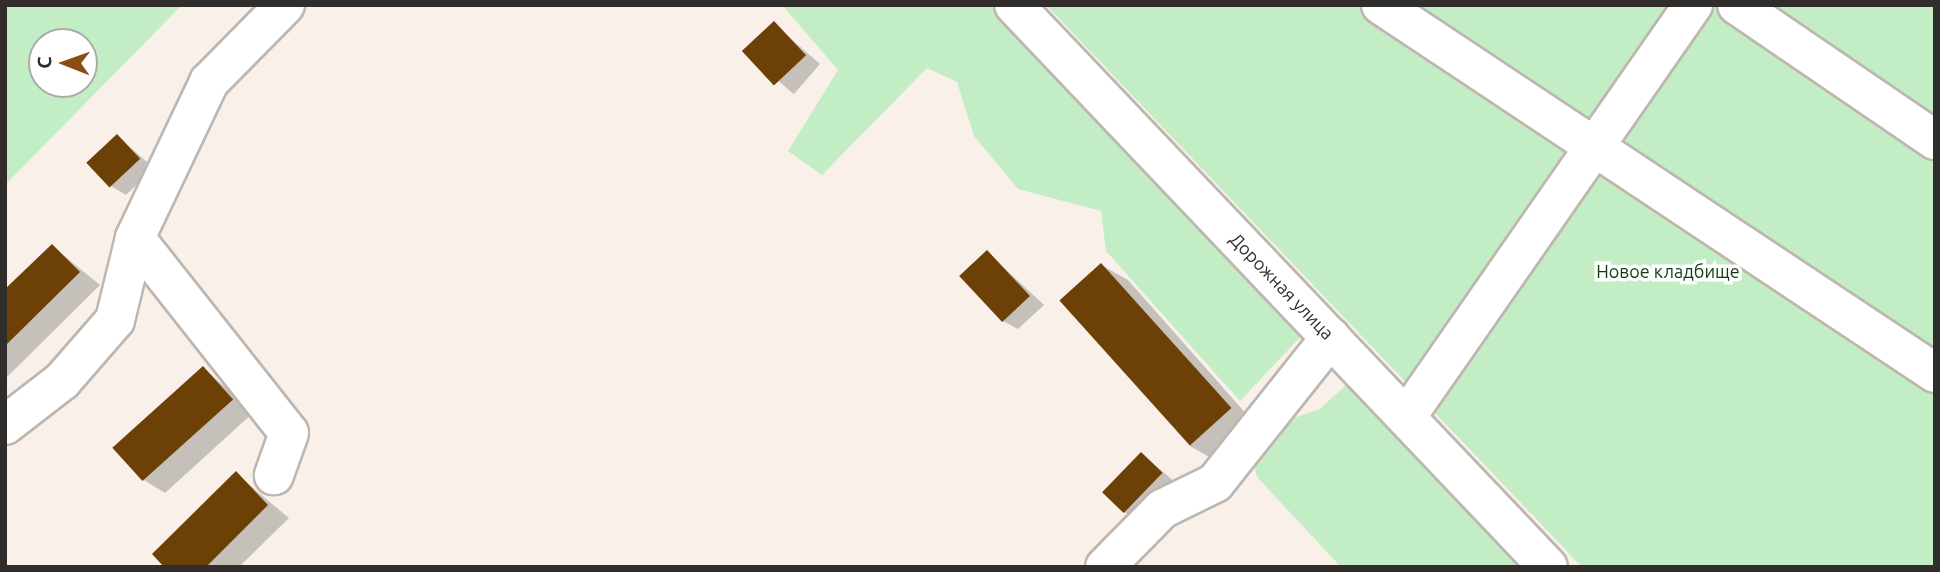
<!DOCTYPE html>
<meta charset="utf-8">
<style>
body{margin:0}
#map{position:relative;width:1940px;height:572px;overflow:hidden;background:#f8f0e9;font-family:Ubuntu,sans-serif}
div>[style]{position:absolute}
.green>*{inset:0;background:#c3eec5}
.shadow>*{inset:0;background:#0003;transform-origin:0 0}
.building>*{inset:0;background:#6d4007;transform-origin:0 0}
.roads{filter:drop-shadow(2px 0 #beb6b0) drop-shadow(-2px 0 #beb6b0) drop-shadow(0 2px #beb6b0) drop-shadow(0 -2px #beb6b0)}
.minor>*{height:38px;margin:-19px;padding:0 19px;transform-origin:19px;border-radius:19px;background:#fff}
span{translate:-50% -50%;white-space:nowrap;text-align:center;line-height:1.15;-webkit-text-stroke:7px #fff;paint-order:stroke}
.park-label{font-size:18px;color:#0d3d15}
.street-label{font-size:18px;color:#302d2b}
.frame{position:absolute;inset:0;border:7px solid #302d2b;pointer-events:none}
.north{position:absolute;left:28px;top:28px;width:70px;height:70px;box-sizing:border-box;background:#fff;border:2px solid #acabaa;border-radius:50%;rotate:271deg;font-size:19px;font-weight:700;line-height:28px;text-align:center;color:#302d2b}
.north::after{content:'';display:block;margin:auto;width:24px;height:32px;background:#8b4d12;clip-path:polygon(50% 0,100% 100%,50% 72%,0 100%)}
</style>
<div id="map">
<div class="green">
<i style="clip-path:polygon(evenodd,10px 5px,182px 5px,5px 185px,5px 10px,10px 5px,42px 42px,84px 42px,84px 84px,42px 84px,42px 42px)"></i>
<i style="clip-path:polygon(782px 5px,992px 5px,1305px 332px,1240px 401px,1106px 251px,1101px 211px,1018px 189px,974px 136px,957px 82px,927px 68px,822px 175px,788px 151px,838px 70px)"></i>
<i style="clip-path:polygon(1046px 5px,1935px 5px,1935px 567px,1582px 567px)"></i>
<i style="clip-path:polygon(1346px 385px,1385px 423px,1522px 567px,1341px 567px,1257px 477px,1247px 434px,1320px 409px)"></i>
</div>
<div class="shadow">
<i style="left:774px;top:24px;width:61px;height:40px;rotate:41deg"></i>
<i style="clip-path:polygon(117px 136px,154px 168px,126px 195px,111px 186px)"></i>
<i style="clip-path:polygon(52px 246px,100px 285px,5px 379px,5px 292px)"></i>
<i style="clip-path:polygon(987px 252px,1044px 305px,1018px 329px,1003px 321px)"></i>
<i style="clip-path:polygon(1101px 265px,1128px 280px,1256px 425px,1216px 461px,1190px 446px)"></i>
<i style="clip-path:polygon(203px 368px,254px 412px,165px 493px,144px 480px)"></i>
<i style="clip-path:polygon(1142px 454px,1176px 483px,1139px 520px,1124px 512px)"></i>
<i style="clip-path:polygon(236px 474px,289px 518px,239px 567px,167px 567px)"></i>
</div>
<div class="building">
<i style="left:774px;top:21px;width:47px;height:44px;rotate:47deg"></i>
<i style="left:117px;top:134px;width:34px;height:42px;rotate:47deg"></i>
<i style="clip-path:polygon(52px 244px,80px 272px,5px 346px,5px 289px)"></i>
<i style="left:987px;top:250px;width:63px;height:38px;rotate:47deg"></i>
<i style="left:1101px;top:263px;width:195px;height:56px;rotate:48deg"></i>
<i style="left:203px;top:366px;width:45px;height:122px;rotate:48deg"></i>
<i style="left:1141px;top:452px;width:30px;height:56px;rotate:44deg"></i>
<i style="clip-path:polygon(236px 471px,268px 505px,206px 567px,164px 567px,152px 554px)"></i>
</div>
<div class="roads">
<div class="minor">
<i style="left:1014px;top:5px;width:775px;rotate:46.46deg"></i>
<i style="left:1381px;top:5px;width:665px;rotate:33.59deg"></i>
<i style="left:1737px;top:5px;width:240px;rotate:34.3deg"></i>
<i style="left:135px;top:238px;width:248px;rotate:51.7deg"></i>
<i style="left:289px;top:433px;width:45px;rotate:109.7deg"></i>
<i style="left:1407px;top:416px;width:501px;rotate:-55.17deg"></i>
<i style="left:5px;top:425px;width:72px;rotate:-37.7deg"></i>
<i style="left:62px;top:381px;width:81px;rotate:-49deg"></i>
<i style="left:115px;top:320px;width:84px;rotate:-76.3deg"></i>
<i style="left:135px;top:238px;width:173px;rotate:-64.6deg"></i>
<i style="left:209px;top:82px;width:108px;rotate:-45.4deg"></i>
<i style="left:1105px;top:567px;width:81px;rotate:-45.5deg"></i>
<i style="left:1162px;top:509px;width:59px;rotate:-26.1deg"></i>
<i style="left:1215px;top:483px;width:186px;rotate:-51.5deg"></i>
</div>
</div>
<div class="park-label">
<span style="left:1668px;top:271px">Новое кладбище</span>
</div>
<div class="street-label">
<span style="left:1282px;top:286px;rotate:46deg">Дорожная улица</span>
</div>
<div class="frame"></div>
<div class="north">С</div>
</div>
